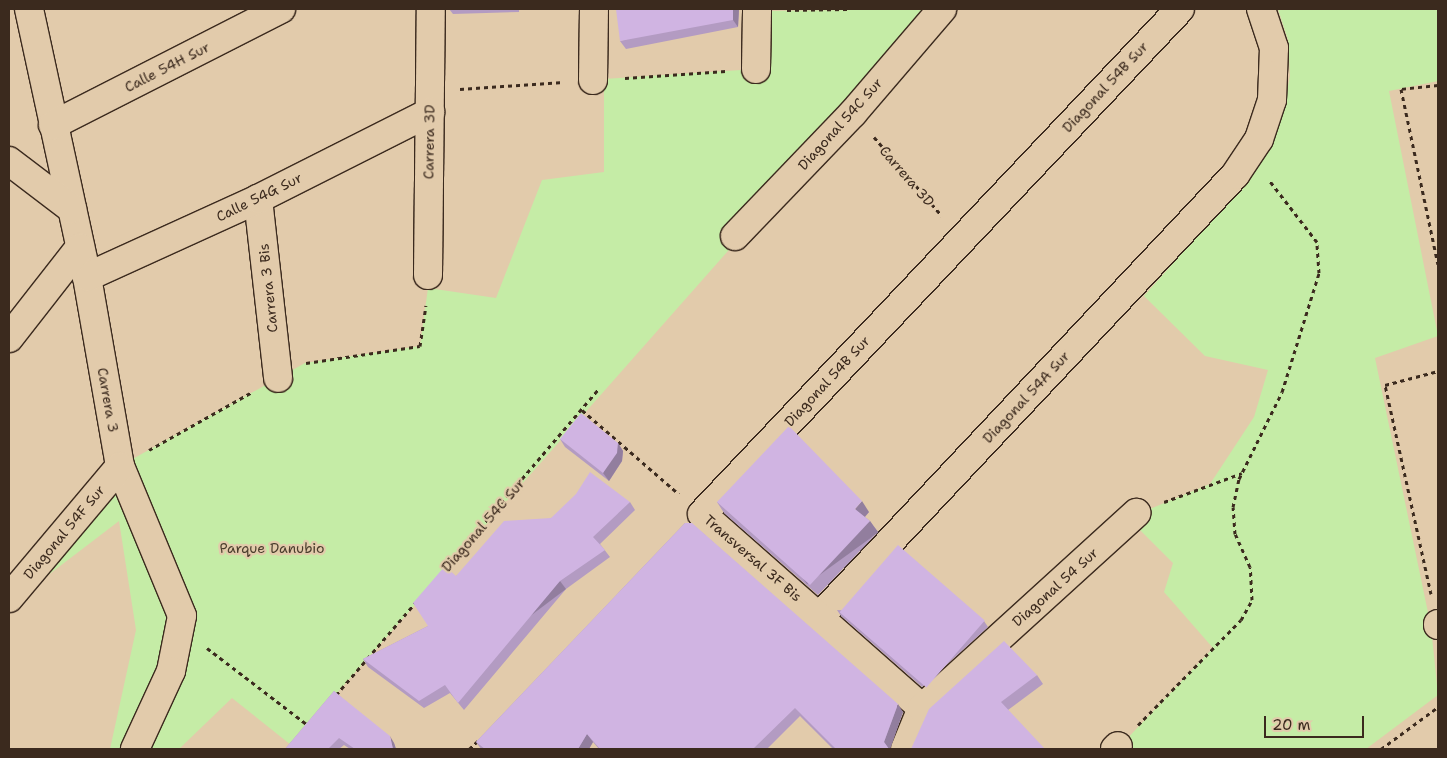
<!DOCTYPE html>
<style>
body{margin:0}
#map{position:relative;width:1447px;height:758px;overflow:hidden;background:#e2cbab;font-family:"Shantell Sans",sans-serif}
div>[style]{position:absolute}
.green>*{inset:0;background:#c5eca6}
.path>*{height:3px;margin-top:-1.5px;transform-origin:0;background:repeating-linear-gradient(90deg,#3b2a1e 0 4px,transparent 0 8px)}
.roads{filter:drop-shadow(1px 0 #3b2a1e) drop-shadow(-1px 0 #3b2a1e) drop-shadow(0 1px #3b2a1e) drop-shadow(0 -1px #3b2a1e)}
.minor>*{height:28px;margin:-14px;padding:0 14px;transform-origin:14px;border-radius:14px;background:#e2cbab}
.wall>*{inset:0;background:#b39bc2}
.shaded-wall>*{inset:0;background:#927e9e;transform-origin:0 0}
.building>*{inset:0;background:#d0b4e2;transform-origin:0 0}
span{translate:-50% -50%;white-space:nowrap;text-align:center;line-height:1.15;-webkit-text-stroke:4.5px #e2cbab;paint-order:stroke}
.street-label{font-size:14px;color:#3b2a1e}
.park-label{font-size:14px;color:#493d2c}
.frame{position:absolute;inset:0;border:10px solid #3b2a1e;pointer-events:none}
.scale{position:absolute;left:1264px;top:716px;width:100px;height:22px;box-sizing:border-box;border:2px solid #3b2a1e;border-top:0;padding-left:6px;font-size:15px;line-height:18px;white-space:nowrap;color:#3b2a1e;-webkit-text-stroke:4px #e2cbab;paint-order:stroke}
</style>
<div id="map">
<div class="green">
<i style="clip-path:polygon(942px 9px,291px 745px,232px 698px,179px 749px,110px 749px,136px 630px,119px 521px,9px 605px,120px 466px,305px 363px,420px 346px,428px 288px,496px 298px,542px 180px,604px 172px,604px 79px,756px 69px,751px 11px)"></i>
<i style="clip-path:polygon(1278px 9px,1438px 9px,1438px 81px,1389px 91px,1438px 336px,1375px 358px,1431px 627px,1438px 695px,1366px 749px,1126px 749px,1122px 744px,1213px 648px,1164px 592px,1173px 563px,1131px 521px,1145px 511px,1210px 484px,1254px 417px,1268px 370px,1205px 356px,1144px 296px,1240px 188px,1283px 111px,1290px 76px,1288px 40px)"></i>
</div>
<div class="path">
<i style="left:787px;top:10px;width:60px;rotate:-1deg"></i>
<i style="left:625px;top:78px;width:101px;rotate:-4deg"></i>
<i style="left:1438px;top:85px;width:37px;rotate:174deg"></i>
<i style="left:1401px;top:89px;width:179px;rotate:78.1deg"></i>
<i style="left:460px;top:89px;width:104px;rotate:-3.9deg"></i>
<i style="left:874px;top:137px;width:104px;rotate:49.3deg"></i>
<i style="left:306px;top:363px;width:115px;rotate:-8.5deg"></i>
<i style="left:420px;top:346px;width:41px;rotate:-81.7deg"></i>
<i style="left:582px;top:410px;width:128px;rotate:40.9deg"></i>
<i style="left:149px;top:450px;width:118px;rotate:-29.4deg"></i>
<i style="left:1164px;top:502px;width:83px;rotate:-20.4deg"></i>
<i style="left:444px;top:570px;width:237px;rotate:-49.5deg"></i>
<i style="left:1431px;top:594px;width:214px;rotate:-102.4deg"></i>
<i style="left:1385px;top:385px;width:55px;rotate:-14.8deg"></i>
<i style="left:207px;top:648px;width:128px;rotate:37.4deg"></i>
<i style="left:336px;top:695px;width:121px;rotate:-49.3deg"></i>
<i style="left:1138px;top:725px;width:147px;rotate:-45.6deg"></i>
<i style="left:1241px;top:620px;width:23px;rotate:-61deg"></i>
<i style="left:1252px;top:600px;width:33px;rotate:-93deg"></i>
<i style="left:1250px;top:567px;width:36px;rotate:-114deg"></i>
<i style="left:1235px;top:534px;width:27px;rotate:-94deg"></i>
<i style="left:1233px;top:507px;width:29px;rotate:-78deg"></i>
<i style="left:1239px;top:479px;width:97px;rotate:-63.7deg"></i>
<i style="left:1282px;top:392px;width:125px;rotate:-72.7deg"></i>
<i style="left:1319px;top:273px;width:31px;rotate:-94deg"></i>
<i style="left:1317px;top:242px;width:78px;rotate:-127.7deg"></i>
<i style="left:469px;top:749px;width:12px;rotate:-42deg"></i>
<i style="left:1381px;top:749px;width:71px;rotate:-36.4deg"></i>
</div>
<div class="roads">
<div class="minor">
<i style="left:29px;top:9px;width:274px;rotate:77.8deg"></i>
<i style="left:87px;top:277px;width:192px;rotate:80.1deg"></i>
<i style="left:120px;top:466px;width:162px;rotate:67.5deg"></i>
<i style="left:182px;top:616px;width:56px;rotate:101.3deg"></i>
<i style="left:171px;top:671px;width:86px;rotate:114.8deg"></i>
<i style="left:756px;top:69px;width:60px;rotate:-89deg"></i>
<i style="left:593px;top:80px;width:71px;rotate:-89.2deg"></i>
<i style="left:53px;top:125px;width:256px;rotate:-27deg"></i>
<i style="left:9px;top:161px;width:79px;rotate:37.3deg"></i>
<i style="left:258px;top:199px;width:180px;rotate:83.6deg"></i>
<i style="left:735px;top:236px;width:170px;rotate:-46.2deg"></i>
<i style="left:853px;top:113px;width:137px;rotate:-49.4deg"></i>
<i style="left:428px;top:275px;width:266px;rotate:-89.4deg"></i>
<i style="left:87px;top:277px;width:188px;rotate:-24.5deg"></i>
<i style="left:258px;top:199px;width:193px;rotate:-26.8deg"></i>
<i style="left:9px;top:338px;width:115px;rotate:-52deg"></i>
<i style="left:9px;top:598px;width:172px;rotate:-49.9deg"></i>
<i style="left:820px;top:616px;width:606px;rotate:-46.74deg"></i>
<i style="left:1235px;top:175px;width:43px;rotate:-56.3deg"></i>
<i style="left:1259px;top:139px;width:41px;rotate:-71.6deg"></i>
<i style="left:1272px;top:100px;width:52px;rotate:-87.8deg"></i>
<i style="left:1274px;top:48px;width:41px;rotate:-108.4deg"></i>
<i style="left:1438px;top:624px;width:1px;rotate:90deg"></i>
<i style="left:922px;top:708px;width:293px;rotate:-138.6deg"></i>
<i style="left:702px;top:514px;width:695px;rotate:-46.57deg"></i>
<i style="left:905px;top:749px;width:44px;rotate:-67.5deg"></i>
<i style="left:922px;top:708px;width:290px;rotate:-42.3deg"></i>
<i style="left:1115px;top:749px;width:4px;rotate:-45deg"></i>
</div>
</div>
<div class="wall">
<i style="clip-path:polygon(449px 9px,519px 9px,519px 12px,453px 14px)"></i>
<i style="clip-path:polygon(739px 9px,738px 27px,626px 49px,620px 41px)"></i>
<i style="clip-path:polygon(560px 439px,618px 443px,623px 451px,622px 461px,609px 481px,565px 447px)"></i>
<i style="clip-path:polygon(630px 502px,635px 510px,600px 544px,610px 557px,566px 589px,464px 710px,450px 693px,424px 708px,368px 667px,363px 659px,428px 626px,456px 576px,551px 518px)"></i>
<i style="clip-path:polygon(717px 502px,869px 512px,865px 517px,870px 521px,878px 532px,818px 595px,724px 513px)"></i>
<i style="clip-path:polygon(685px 523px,903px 712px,890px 749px,833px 749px,800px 716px,767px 749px,599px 749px,593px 742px,589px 749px,481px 749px,476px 742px)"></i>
<i style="clip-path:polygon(837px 610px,984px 621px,988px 627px,922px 687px,841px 616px)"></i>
<i style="clip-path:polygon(1037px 675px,1043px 684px,1008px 710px,911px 749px)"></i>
<i style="clip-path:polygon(334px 691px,394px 743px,396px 749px,350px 749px,344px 745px,339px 749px,285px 749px)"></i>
</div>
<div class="shaded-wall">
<i style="clip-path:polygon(733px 9px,739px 9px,738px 27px,733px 20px)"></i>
<i style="clip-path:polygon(618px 443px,623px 451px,622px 461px,609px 481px,603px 473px)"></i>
<i style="clip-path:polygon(862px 501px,869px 512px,862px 520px,855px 509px)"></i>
<i style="left:870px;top:521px;width:14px;height:88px;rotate:54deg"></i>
<i style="left:560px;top:581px;width:10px;height:159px;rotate:53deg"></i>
<i style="clip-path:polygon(898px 704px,903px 712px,890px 749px,889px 749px,884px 742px)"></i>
<i style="clip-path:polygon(587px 734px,593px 742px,589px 749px,578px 749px)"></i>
<i style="clip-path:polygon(390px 736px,394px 743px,396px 749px,393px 749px)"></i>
</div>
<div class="building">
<i style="clip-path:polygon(616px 9px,733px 9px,733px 20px,620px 41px)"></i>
<i style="clip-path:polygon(581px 413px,618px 443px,617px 453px,603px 473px,560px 439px)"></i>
<i style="clip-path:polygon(789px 426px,862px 501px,855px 509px,870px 521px,810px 585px,717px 502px)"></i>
<i style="clip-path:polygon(590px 472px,630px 502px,593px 537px,605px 550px,560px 581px,458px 703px,445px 685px,419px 701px,363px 659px,428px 626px,413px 603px,445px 566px,456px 576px,504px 521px,551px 518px,576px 494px)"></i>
<i style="clip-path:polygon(685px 523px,692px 523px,898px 704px,884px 742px,889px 749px,836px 749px,795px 708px,753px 749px,600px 749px,587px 734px,578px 749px,485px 749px,476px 742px)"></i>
<i style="left:898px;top:545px;width:115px;height:89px;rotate:41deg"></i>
<i style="clip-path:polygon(1004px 641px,1037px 675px,1001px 702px,1045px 749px,911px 749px,929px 709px)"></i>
<i style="clip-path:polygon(334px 691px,390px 736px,393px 749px,355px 749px,339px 738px,328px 749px,285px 749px)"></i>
</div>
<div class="street-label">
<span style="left:167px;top:67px;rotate:-27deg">Calle 54H Sur</span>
<span style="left:1105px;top:87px;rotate:-47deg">Diagonal 54B Sur</span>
<span style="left:840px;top:124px;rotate:-48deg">Diagonal 54C Sur</span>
<span style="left:429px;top:142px;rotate:-89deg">Carrera 3D</span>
<span style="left:907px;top:176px;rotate:49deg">Carrera 3D</span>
<span style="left:259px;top:197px;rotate:-26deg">Calle 54G Sur</span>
<span style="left:268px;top:288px;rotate:-96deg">Carrera 3 Bis</span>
<span style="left:827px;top:381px;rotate:-47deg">Diagonal 54B Sur</span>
<span style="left:1026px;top:397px;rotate:-47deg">Diagonal 54A Sur</span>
<span style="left:108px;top:400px;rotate:80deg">Carrera 3</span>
<span style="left:483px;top:525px;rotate:-49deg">Diagonal 54C Sur</span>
<span style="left:64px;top:532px;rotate:-50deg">Diagonal 54F Sur</span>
<span style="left:753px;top:558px;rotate:41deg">Transversal 3F Bis</span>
<span style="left:1055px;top:587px;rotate:-42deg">Diagonal 54 Sur</span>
</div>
<div class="park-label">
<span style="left:272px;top:548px">Parque Danubio</span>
</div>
<div class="frame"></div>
<div class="scale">20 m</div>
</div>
